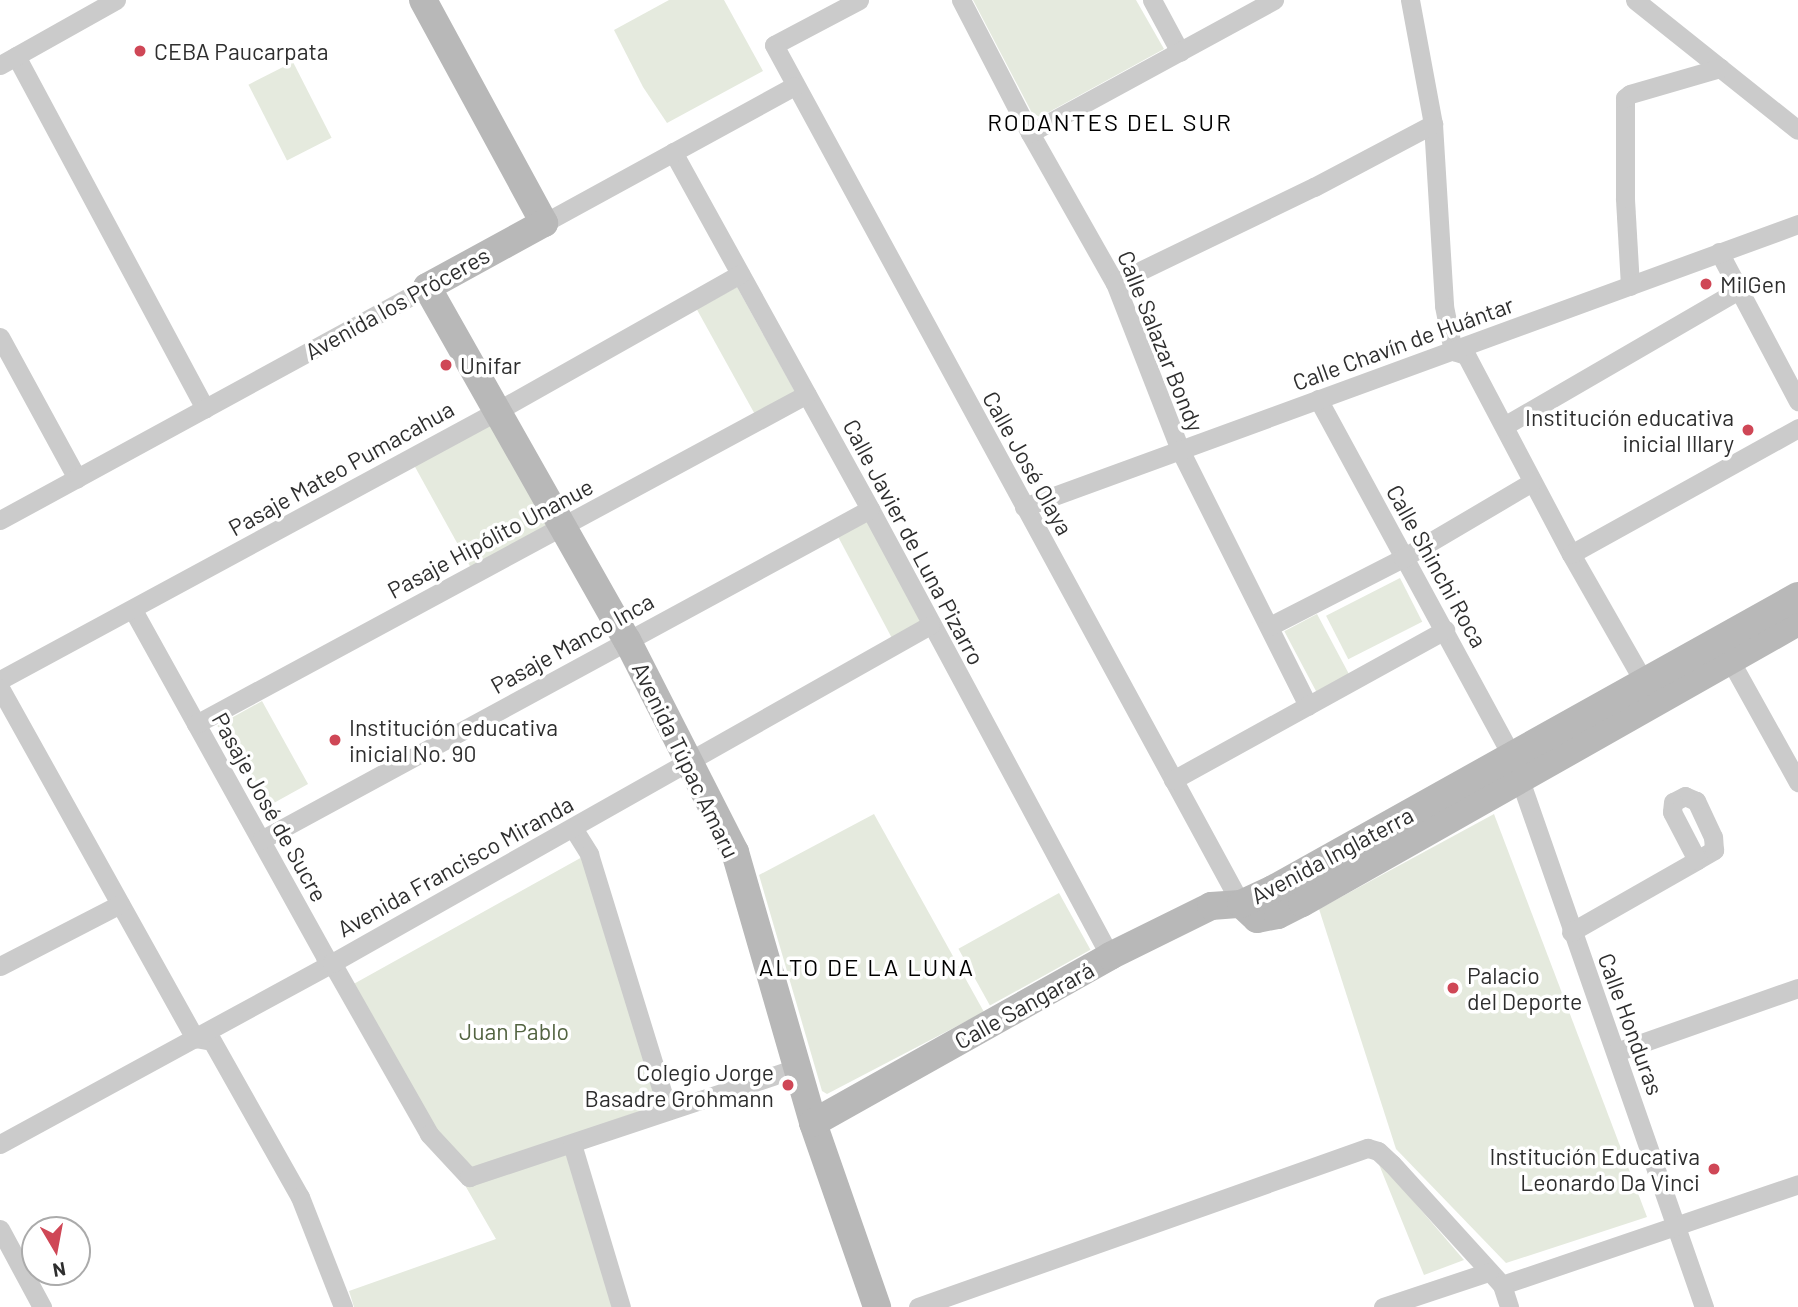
<!DOCTYPE html>
<meta charset="utf-8">
<style>
body{margin:0}
#map{position:relative;width:1798px;height:1307px;overflow:hidden;background:#fff;font-family:Barlow,sans-serif}
div>[style]{position:absolute}
.green>*{inset:0;background:#e5eade;transform-origin:0 0}
.street>*{height:19px;margin:-9.5px;padding:0 9.5px;transform-origin:9.5px;border-radius:9.5px;background:#cbcbcb}
.secondary>*{height:28px;margin:-14px;padding:0 14px;transform-origin:14px;border-radius:14px;background:#b8b8b8}
.dots>*{width:19px;height:19px;translate:-50% -50%;box-sizing:border-box;border:4px solid #fff;border-radius:50%}
span{translate:-50% -50%;white-space:nowrap;text-align:center;line-height:1.15;-webkit-text-stroke:7px #fff;paint-order:stroke}
.poi-label{font-size:23px;color:#2e2e2e}
.left{translate:0 -50%;text-align:left}
.right{translate:-100% -50%;text-align:right}
.street-label{font-size:23px;color:#2e2e2e}
.park-label{font-size:23px;color:#536441}
.neighbourhood-label{font-size:24px;color:#000;letter-spacing:2px}
.north{position:absolute;left:21px;top:1216px;width:70px;height:70px;box-sizing:border-box;background:#fff;border:2px solid #ababab;border-radius:50%;rotate:170deg;font-size:19px;font-weight:700;line-height:28px;text-align:center;color:#2e2e2e}
.north::after{content:'';display:block;margin:auto;width:24px;height:32px;background:#cf4756;clip-path:polygon(50% 0,100% 100%,50% 72%,0 100%)}
</style>
<div id="map">
<div class="green">
<i style="clip-path:polygon(669px 0,724px 0,763px 71px,667px 123px,643px 87px,614px 30px)"></i>
<i style="clip-path:polygon(973px 0,1136px 0,1164px 49px,1040px 117px,1032px 113px)"></i>
<i style="left:293px;top:62px;width:85px;height:50px;rotate:63deg"></i>
<i style="left:737px;top:287px;width:121px;height:46px;rotate:61deg"></i>
<i style="left:493px;top:420px;width:121px;height:91px;rotate:61deg"></i>
<i style="left:866px;top:519px;width:118px;height:33px;rotate:62deg"></i>
<i style="left:1400px;top:578px;width:49px;height:83px;rotate:63deg"></i>
<i style="left:1317px;top:614px;width:68px;height:37px;rotate:62deg"></i>
<i style="left:262px;top:701px;width:95px;height:51px;rotate:61deg"></i>
<i style="clip-path:polygon(874px 814px,984px 1012px,827px 1094px,822px 1091px,759px 875px)"></i>
<i style="clip-path:polygon(1494px 814px,1647px 1217px,1506px 1263px,1396px 1149px,1319px 909px)"></i>
<i style="clip-path:polygon(584px 856px,664px 1112px,567px 1144px,617px 1307px,354px 1307px,349px 1291px,496px 1239px,350px 986px)"></i>
<i style="left:1059px;top:893px;width:65px;height:115px;rotate:61deg"></i>
<i style="clip-path:polygon(1378px 1162px,1390px 1174px,1464px 1260px,1424px 1275px)"></i>
</div>
<div class="street">
<i style="left:859px;top:0;width:96px;rotate:152.1deg"></i>
<i style="left:774px;top:45px;width:978px;rotate:61.47deg"></i>
<i style="left:961px;top:0;width:150px;rotate:62.6deg"></i>
<i style="left:1030px;top:133px;width:172px;rotate:60.5deg"></i>
<i style="left:1115px;top:283px;width:179px;rotate:68.7deg"></i>
<i style="left:1180px;top:450px;width:286px;rotate:63.4deg"></i>
<i style="left:1152px;top:0;width:59px;rotate:61.7deg"></i>
<i style="left:1410px;top:0;width:126px;rotate:79.5deg"></i>
<i style="left:1433px;top:124px;width:182px;rotate:86.5deg"></i>
<i style="left:1444px;top:306px;width:46px;rotate:78.7deg"></i>
<i style="left:1453px;top:351px;width:14px;rotate:17deg"></i>
<i style="left:1466px;top:355px;width:225px;rotate:62.2deg"></i>
<i style="left:1571px;top:554px;width:147px;rotate:60.3deg"></i>
<i style="left:1635px;top:0;width:208px;rotate:38.6deg"></i>
<i style="left:16px;top:56px;width:400px;rotate:61.8deg"></i>
<i style="left:0;top:65px;width:133px;rotate:-29.3deg"></i>
<i style="left:1030px;top:133px;width:278px;rotate:-28.6deg"></i>
<i style="left:673px;top:152px;width:408px;rotate:61.1deg"></i>
<i style="left:870px;top:509px;width:507px;rotate:61.77deg"></i>
<i style="left:544px;top:223px;width:285px;rotate:-28.7deg"></i>
<i style="left:1719px;top:252px;width:169px;rotate:62.1deg"></i>
<i style="left:1115px;top:283px;width:221px;rotate:-25.8deg"></i>
<i style="left:1314px;top:187px;width:135px;rotate:-27.9deg"></i>
<i style="left:1630px;top:286px;width:88px;rotate:-93.3deg"></i>
<i style="left:1625px;top:198px;width:100px;rotate:-90deg"></i>
<i style="left:1625px;top:98px;width:6px;rotate:-39deg"></i>
<i style="left:1630px;top:94px;width:94px;rotate:-16.1deg"></i>
<i style="left:0;top:337px;width:161px;rotate:61.4deg"></i>
<i style="left:1318px;top:399px;width:407px;rotate:61.5deg"></i>
<i style="left:1512px;top:757px;width:583px;rotate:70.76deg"></i>
<i style="left:1504px;top:426px;width:272px;rotate:-30.1deg"></i>
<i style="left:1024px;top:507px;width:824px;rotate:-20.08deg"></i>
<i style="left:0;top:520px;width:486px;rotate:-28.6deg"></i>
<i style="left:1571px;top:554px;width:260px;rotate:-29deg"></i>
<i style="left:133px;top:610px;width:397px;rotate:61deg"></i>
<i style="left:325px;top:957px;width:9px;rotate:41deg"></i>
<i style="left:332px;top:963px;width:197px;rotate:60.4deg"></i>
<i style="left:429px;top:1134px;width:59px;rotate:47.1deg"></i>
<i style="left:469px;top:1177px;width:345px;rotate:-18.4deg"></i>
<i style="left:1270px;top:626px;width:149px;rotate:-27.1deg"></i>
<i style="left:1403px;top:558px;width:150px;rotate:-30.5deg"></i>
<i style="left:1730px;top:660px;width:140px;rotate:60.9deg"></i>
<i style="left:0;top:680px;width:565px;rotate:-28.42deg"></i>
<i style="left:497px;top:411px;width:279px;rotate:-29.4deg"></i>
<i style="left:0;top:688px;width:401px;rotate:60.9deg"></i>
<i style="left:195px;top:1038px;width:17px;rotate:10deg"></i>
<i style="left:212px;top:1041px;width:179px;rotate:60.6deg"></i>
<i style="left:300px;top:1197px;width:118px;rotate:68.6deg"></i>
<i style="left:196px;top:724px;width:694px;rotate:-28.37deg"></i>
<i style="left:1173px;top:780px;width:311px;rotate:-28.9deg"></i>
<i style="left:573px;top:828px;width:31px;rotate:58deg"></i>
<i style="left:589px;top:854px;width:268px;rotate:72.9deg"></i>
<i style="left:261px;top:840px;width:693px;rotate:-28.52deg"></i>
<i style="left:1571px;top:932px;width:145px;rotate:-29.7deg"></i>
<i style="left:1697px;top:860px;width:20px;rotate:-30deg"></i>
<i style="left:1714px;top:850px;width:13px;rotate:-94deg"></i>
<i style="left:1713px;top:837px;width:40px;rotate:-115deg"></i>
<i style="left:1696px;top:801px;width:12px;rotate:-156deg"></i>
<i style="left:1685px;top:796px;width:13px;rotate:153deg"></i>
<i style="left:1673px;top:802px;width:10px;rotate:96deg"></i>
<i style="left:1672px;top:812px;width:54px;rotate:62.5deg"></i>
<i style="left:0;top:966px;width:135px;rotate:-27.3deg"></i>
<i style="left:1616px;top:1052px;width:193px;rotate:-19.4deg"></i>
<i style="left:0;top:1144px;width:378px;rotate:-28.6deg"></i>
<i style="left:332px;top:963px;width:687px;rotate:-29.48deg"></i>
<i style="left:572px;top:1144px;width:170px;rotate:73.3deg"></i>
<i style="left:0;top:1229px;width:89px;rotate:61.7deg"></i>
<i style="left:1502px;top:1285px;width:313px;rotate:-18.8deg"></i>
<i style="left:918px;top:1307px;width:477px;rotate:-19.5deg"></i>
<i style="left:1368px;top:1148px;width:10px;rotate:17deg"></i>
<i style="left:1378px;top:1151px;width:19px;rotate:43deg"></i>
<i style="left:1392px;top:1164px;width:164px;rotate:47.7deg"></i>
<i style="left:1502px;top:1285px;width:23px;rotate:72deg"></i>
<i style="left:1383px;top:1307px;width:111px;rotate:-18.4deg"></i>
</div>
<div class="secondary">
<i style="left:423px;top:0;width:254px;rotate:61.5deg"></i>
<i style="left:544px;top:223px;width:133px;rotate:151.3deg"></i>
<i style="left:427px;top:287px;width:406px;rotate:60.5deg"></i>
<i style="left:627px;top:640px;width:238px;rotate:63deg"></i>
<i style="left:735px;top:852px;width:282px;rotate:73.9deg"></i>
<i style="left:813px;top:1123px;width:195px;rotate:70.8deg"></i>
<i style="left:1241px;top:904px;width:22px;rotate:43deg"></i>
<i style="left:1257px;top:919px;width:21px;rotate:-11deg"></i>
<i style="left:1278px;top:915px;width:27px;rotate:-27deg"></i>
<i style="left:1302px;top:903px;width:570px;rotate:-29.53deg"></i>
<i style="left:813px;top:1123px;width:341px;rotate:-29.3deg"></i>
<i style="left:1110px;top:956px;width:113px;rotate:-26.3deg"></i>
<i style="left:1211px;top:906px;width:30px;rotate:-4deg"></i>
<i style="left:1241px;top:904px;width:35px;rotate:-25deg"></i>
<i style="left:1273px;top:889px;width:601px;rotate:-29.17deg"></i>
</div>
<div class="dots">
<i style="left:140px;top:51px;background:#cf4756"></i>
<i style="left:1706px;top:284px;background:#cf4756"></i>
<i style="left:446px;top:365px;background:#cf4756"></i>
<i style="left:1748px;top:430px;background:#cf4756"></i>
<i style="left:335px;top:740px;background:#cf4756"></i>
<i style="left:1453px;top:988px;background:#cf4756"></i>
<i style="left:788px;top:1085px;background:#cf4756"></i>
<i style="left:1714px;top:1169px;background:#cf4756"></i>
</div>
<div class="poi-label">
<span class="left" style="left:154px;top:51px">CEBA Paucarpata</span>
<span class="left" style="left:1720px;top:284px">MilGen</span>
<span class="left" style="left:460px;top:365px">Unifar</span>
<span class="right" style="left:1734px;top:430px">Institución educativa<br>inicial Illary</span>
<span class="left" style="left:349px;top:740px">Institución educativa<br>inicial No. 90</span>
<span class="left" style="left:1467px;top:988px">Palacio<br>del Deporte</span>
<span class="right" style="left:774px;top:1085px">Colegio Jorge<br>Basadre Grohmann</span>
<span class="right" style="left:1700px;top:1169px">Institución Educativa<br>Leonardo Da Vinci</span>
</div>
<div class="street-label">
<span style="left:397px;top:303px;rotate:-29deg">Avenida los Próceres</span>
<span style="left:1161px;top:341px;rotate:68deg">Calle Salazar Bondy</span>
<span style="left:1403px;top:343px;rotate:-20deg">Calle Chavín de Huántar</span>
<span style="left:1028px;top:463px;rotate:61deg">Calle José Olaya</span>
<span style="left:341px;top:468px;rotate:-29deg">Pasaje Mateo Pumacahua</span>
<span style="left:490px;top:538px;rotate:-28deg">Pasaje Hipólito Unanue</span>
<span style="left:914px;top:542px;rotate:62deg">Calle Javier de Luna Pizarro</span>
<span style="left:1437px;top:566px;rotate:61deg">Calle Shinchi Roca</span>
<span style="left:572px;top:643px;rotate:-29deg">Pasaje Manco Inca</span>
<span style="left:686px;top:760px;rotate:64deg">Avenida Túpac Amaru</span>
<span style="left:270px;top:807px;rotate:61deg">Pasaje José de Sucre</span>
<span style="left:1332px;top:855px;rotate:-28deg">Avenida Inglaterra</span>
<span style="left:455px;top:866px;rotate:-29deg">Avenida Francisco Miranda</span>
<span style="left:1024px;top:1005px;rotate:-29deg">Calle Sangarará</span>
<span style="left:1631px;top:1024px;rotate:70deg">Calle Honduras</span>
</div>
<div class="park-label">
<span style="left:514px;top:1031px">Juan Pablo</span>
</div>
<div class="neighbourhood-label">
<span style="left:1110px;top:122px">RODANTES DEL SUR</span>
<span style="left:867px;top:967px">ALTO DE LA LUNA</span>
</div>
<div class="north">N</div>
</div>
